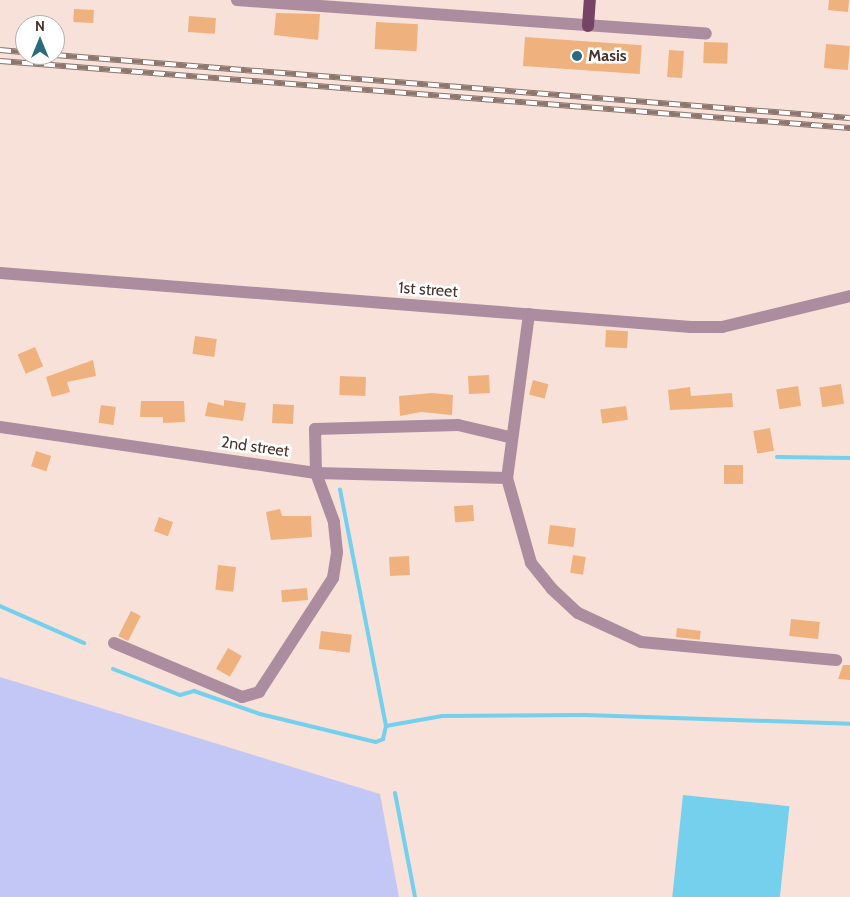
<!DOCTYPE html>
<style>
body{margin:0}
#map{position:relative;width:850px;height:897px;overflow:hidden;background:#f8e1d8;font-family:Cabin,sans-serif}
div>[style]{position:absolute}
.green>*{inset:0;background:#c3c7f6}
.water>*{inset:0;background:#74d0ed;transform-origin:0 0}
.stream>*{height:4px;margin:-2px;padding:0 2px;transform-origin:2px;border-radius:2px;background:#74d0ed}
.building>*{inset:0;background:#efb27f;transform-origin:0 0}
.minor>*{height:12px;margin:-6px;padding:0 6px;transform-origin:6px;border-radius:6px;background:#ab8d9f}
.major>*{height:12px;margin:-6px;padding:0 6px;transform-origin:6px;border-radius:6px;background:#754364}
.rail>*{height:5.5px;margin-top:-2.75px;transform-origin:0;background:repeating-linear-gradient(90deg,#fff 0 11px,#8c766d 0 22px);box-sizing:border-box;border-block:1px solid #8c766d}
.dots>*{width:14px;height:14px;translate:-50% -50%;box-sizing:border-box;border:2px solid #fff;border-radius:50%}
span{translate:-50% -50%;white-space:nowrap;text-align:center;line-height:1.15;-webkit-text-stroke:5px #fff;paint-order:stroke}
.poi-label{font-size:16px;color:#49332a;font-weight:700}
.left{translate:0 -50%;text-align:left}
.street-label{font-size:16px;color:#49332a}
.north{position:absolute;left:15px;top:15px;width:50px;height:50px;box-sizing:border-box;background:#fff;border:1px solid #b6adaa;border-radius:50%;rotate:0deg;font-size:14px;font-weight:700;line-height:20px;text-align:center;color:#49332a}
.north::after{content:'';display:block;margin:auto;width:18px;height:22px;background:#296a7e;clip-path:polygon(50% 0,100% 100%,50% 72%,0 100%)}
</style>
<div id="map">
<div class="green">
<i style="clip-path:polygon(0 677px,380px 794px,399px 897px,0 897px)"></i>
</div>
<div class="water">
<i style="left:683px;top:795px;width:107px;height:103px;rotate:6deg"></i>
</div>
<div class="stream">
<i style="left:777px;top:457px;width:73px;rotate:0.8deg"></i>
<i style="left:0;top:606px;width:92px;rotate:23.8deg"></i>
<i style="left:113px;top:669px;width:72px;rotate:21.2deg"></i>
<i style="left:180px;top:695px;width:15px;rotate:-16deg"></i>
<i style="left:194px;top:691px;width:70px;rotate:19.2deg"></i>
<i style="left:260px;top:714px;width:119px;rotate:13.6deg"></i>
<i style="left:376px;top:742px;width:8px;rotate:-23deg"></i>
<i style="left:383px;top:739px;width:13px;rotate:-77deg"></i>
<i style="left:386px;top:726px;width:241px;rotate:-101deg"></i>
<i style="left:386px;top:726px;width:57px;rotate:-10.1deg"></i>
<i style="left:442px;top:716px;width:143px;rotate:-0.4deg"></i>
<i style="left:585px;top:715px;width:265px;rotate:1.9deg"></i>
<i style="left:395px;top:793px;width:106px;rotate:79.1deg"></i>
</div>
<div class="building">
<i style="clip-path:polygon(829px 0,849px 0,848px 12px,828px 10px)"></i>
<i style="left:74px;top:9px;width:20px;height:13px;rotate:3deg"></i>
<i style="clip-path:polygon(276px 13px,320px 14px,318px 40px,274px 35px)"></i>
<i style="left:189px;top:16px;width:27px;height:16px;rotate:4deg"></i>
<i style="left:376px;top:22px;width:42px;height:27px;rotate:3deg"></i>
<i style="left:525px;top:37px;width:117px;height:29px;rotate:4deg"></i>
<i style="left:704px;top:42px;width:24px;height:21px;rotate:2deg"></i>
<i style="left:826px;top:44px;width:24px;height:24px;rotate:5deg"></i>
<i style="left:669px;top:50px;width:15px;height:27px;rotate:4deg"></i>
<i style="left:606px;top:330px;width:22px;height:17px;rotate:3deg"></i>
<i style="left:195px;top:336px;width:22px;height:18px;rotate:8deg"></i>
<i style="left:35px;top:347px;width:21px;height:19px;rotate:67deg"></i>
<i style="clip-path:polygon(93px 360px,96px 376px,67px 382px,70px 392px,52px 397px,46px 377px)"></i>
<i style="left:489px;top:375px;width:18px;height:21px;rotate:87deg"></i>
<i style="left:340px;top:376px;width:26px;height:19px;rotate:2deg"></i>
<i style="left:533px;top:380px;width:16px;height:15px;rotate:15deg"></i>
<i style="left:841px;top:384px;width:20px;height:22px;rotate:81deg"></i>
<i style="left:798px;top:386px;width:20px;height:22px;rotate:81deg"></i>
<i style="clip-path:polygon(690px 387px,691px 396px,732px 393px,733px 407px,670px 410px,668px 390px)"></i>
<i style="clip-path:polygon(432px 393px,453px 395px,452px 415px,421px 412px,400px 416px,399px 396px)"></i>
<i style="clip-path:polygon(224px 400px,246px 403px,243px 421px,205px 416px,208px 402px,224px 406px)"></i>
<i style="clip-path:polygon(141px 401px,184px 401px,185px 422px,163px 423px,163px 417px,140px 417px)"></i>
<i style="left:273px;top:404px;width:21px;height:19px;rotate:3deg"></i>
<i style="left:101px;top:405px;width:15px;height:18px;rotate:8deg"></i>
<i style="left:626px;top:406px;width:14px;height:26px;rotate:82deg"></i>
<i style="left:770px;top:428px;width:23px;height:17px;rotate:80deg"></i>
<i style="left:36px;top:451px;width:16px;height:16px;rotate:18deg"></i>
<i style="left:724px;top:465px;width:19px;height:19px"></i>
<i style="left:473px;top:505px;width:16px;height:19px;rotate:86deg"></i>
<i style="clip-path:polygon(280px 509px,282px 516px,311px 516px,312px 537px,271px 540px,266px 512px)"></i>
<i style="left:159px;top:517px;width:15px;height:15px;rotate:20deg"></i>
<i style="left:550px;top:525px;width:26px;height:19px;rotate:7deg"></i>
<i style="left:573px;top:555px;width:13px;height:18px;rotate:9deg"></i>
<i style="left:409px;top:556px;width:19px;height:20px;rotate:87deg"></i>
<i style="left:218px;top:565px;width:18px;height:25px;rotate:6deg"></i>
<i style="left:307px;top:588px;width:12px;height:26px;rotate:85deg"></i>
<i style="left:131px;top:611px;width:11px;height:28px;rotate:27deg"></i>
<i style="left:791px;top:619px;width:29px;height:17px;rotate:6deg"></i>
<i style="left:677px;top:628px;width:24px;height:9px;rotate:7deg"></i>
<i style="left:321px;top:631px;width:31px;height:18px;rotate:7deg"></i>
<i style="left:228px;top:648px;width:16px;height:24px;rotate:30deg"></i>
<i style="clip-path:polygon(843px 665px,850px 665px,850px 680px,838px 679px)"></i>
</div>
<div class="minor">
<i style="left:237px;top:0;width:470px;rotate:4.1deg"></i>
<i style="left:0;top:273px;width:693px;rotate:4.47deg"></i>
<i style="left:691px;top:327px;width:31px"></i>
<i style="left:722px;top:327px;width:132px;rotate:-13.6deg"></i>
<i style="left:529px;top:314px;width:165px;rotate:97.6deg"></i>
<i style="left:507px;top:478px;width:88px;rotate:74.2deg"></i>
<i style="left:531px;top:563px;width:33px;rotate:51deg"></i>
<i style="left:552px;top:589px;width:35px;rotate:43deg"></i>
<i style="left:578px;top:613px;width:69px;rotate:24.7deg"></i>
<i style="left:641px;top:642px;width:196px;rotate:5.3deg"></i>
<i style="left:0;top:427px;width:319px;rotate:8.3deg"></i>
<i style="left:316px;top:473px;width:191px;rotate:1.5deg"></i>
<i style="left:114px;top:643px;width:139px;rotate:22.9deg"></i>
<i style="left:242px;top:697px;width:18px;rotate:-16deg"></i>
<i style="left:259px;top:692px;width:136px;rotate:-57deg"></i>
<i style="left:333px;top:578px;width:26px;rotate:-81deg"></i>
<i style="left:337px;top:552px;width:30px;rotate:-96deg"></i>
<i style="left:334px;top:522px;width:52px;rotate:-110.2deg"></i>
<i style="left:316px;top:473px;width:44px;rotate:-91.3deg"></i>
<i style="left:315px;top:429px;width:143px;rotate:-1.6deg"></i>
<i style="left:458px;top:425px;width:52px;rotate:13.2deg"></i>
</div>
<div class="major">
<i style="left:588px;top:26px;width:26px;rotate:-86deg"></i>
</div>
<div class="rail">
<i style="left:0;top:50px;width:25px;rotate:5deg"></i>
<i style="left:55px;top:55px;width:797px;rotate:4.53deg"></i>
<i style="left:0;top:61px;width:853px;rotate:4.51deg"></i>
</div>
<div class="dots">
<i style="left:577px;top:56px;background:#296a7e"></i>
</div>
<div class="poi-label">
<span class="left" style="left:588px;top:56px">Masis</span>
</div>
<div class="street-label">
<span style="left:428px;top:290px;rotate:4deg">1st street</span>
<span style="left:255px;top:447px;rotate:8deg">2nd street</span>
</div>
<div class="north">N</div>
</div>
